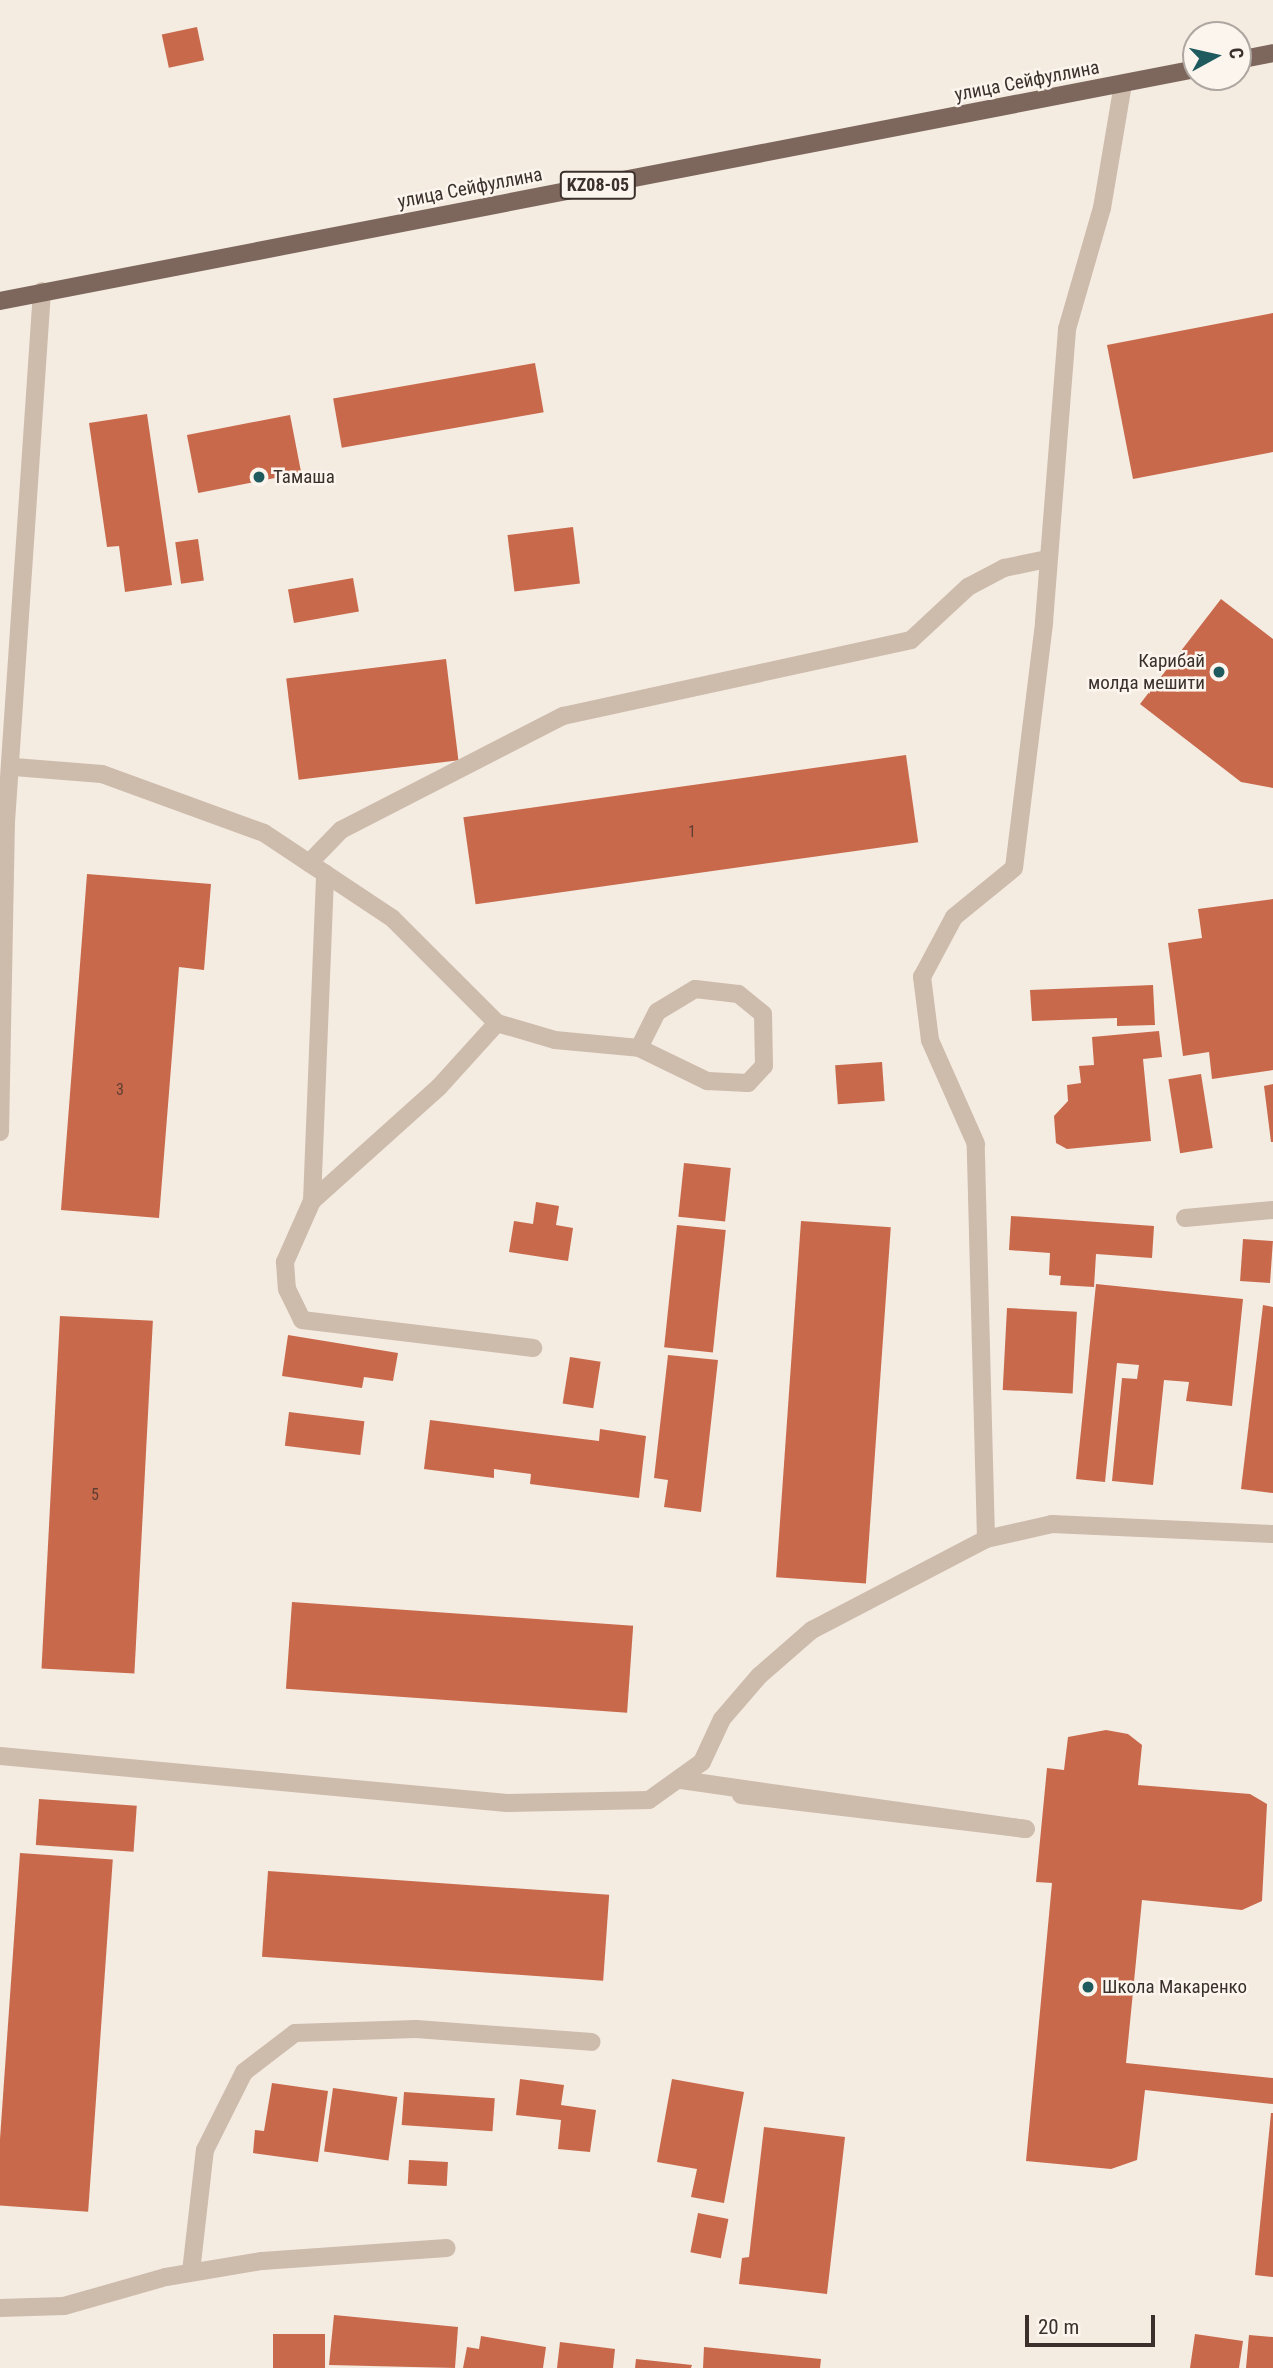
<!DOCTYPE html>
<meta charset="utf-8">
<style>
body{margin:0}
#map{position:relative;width:1273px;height:2368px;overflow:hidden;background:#f4ebe1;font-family:"Roboto Condensed",sans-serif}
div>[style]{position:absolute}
.building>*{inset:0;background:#c8694b;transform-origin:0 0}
.minor>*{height:18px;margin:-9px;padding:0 9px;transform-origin:9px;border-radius:9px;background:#cdbbac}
.major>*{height:18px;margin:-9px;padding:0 9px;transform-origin:9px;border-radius:9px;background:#7d675c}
.dots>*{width:19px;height:19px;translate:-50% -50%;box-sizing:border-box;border:4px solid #fbf5ee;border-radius:50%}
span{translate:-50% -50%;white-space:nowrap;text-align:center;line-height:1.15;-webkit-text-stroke:5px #fbf5ee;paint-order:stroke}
.number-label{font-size:16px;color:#5e3e33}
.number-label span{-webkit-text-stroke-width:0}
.shield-label span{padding:2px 5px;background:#fbf5ee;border:2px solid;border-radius:5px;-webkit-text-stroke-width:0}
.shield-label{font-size:18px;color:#3b302b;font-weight:700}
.street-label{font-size:19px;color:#3b302b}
.poi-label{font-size:19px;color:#3b302b}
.left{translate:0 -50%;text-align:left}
.right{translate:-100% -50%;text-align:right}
.north{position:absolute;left:1182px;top:21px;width:70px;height:70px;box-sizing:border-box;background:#fbf5ee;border:2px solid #aea6a0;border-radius:50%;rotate:82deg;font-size:19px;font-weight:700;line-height:28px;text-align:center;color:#3b302b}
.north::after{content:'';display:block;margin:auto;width:24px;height:32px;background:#1f5a5e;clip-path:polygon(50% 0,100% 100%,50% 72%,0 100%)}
.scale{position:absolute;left:1025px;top:2315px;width:130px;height:32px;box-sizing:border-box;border:4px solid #3b302b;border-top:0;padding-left:9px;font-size:21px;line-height:24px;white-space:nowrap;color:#3b302b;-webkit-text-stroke:5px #fbf5ee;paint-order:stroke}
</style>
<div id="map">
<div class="building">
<i style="left:197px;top:27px;width:34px;height:36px;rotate:78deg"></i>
<i style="clip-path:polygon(1273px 313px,1273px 452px,1133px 479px,1107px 345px)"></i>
<i style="left:535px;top:363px;width:50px;height:205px;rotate:80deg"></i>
<i style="clip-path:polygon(147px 414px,172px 585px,125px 592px,119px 546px,107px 547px,89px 423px)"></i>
<i style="left:290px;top:415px;width:59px;height:105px;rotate:79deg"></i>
<i style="left:573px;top:527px;width:57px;height:66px;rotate:83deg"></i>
<i style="left:198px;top:539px;width:42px;height:23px;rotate:82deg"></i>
<i style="left:353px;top:578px;width:34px;height:66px;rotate:80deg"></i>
<i style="clip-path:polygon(1221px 599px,1273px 639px,1273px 788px,1241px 782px,1140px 704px)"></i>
<i style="left:446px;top:659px;width:102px;height:161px;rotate:83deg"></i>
<i style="left:906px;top:755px;width:88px;height:447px;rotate:82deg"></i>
<i style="clip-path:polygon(87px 874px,211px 884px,204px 970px,179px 967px,159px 1218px,61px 1210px)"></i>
<i style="clip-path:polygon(1273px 899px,1273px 1070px,1212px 1079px,1209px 1052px,1183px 1056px,1168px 943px,1202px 938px,1198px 909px)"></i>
<i style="clip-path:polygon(1153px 985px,1155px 1025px,1117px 1026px,1117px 1018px,1032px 1021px,1030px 990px)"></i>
<i style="clip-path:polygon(1159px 1031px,1162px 1057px,1143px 1059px,1151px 1141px,1067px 1149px,1056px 1143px,1054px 1116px,1068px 1101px,1067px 1085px,1081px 1083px,1079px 1066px,1094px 1065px,1092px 1037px)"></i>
<i style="left:882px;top:1062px;width:39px;height:47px;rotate:86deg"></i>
<i style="left:1201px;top:1074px;width:75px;height:33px;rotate:81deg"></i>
<i style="clip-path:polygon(1273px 1084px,1273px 1142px,1271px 1142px,1264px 1086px)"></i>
<i style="left:684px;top:1163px;width:47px;height:54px;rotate:6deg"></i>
<i style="clip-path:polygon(536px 1202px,559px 1206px,556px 1225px,573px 1228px,568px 1261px,509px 1252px,514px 1221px,533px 1224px)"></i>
<i style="clip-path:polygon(1011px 1216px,1154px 1226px,1152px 1258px,1096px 1254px,1094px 1287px,1060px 1285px,1061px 1276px,1049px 1275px,1050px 1253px,1009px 1250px)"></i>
<i style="left:801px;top:1221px;width:90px;height:357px;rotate:4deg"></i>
<i style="left:677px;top:1225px;width:49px;height:123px;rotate:6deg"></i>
<i style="left:1243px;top:1239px;width:30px;height:42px;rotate:4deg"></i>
<i style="clip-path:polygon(1096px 1284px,1243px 1299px,1232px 1406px,1186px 1401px,1189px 1382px,1164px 1380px,1153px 1485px,1112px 1481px,1122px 1378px,1137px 1379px,1139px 1365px,1117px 1363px,1105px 1482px,1076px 1479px)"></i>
<i style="clip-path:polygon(1263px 1305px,1273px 1307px,1273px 1493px,1241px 1489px)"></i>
<i style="left:1007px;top:1308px;width:70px;height:82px;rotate:3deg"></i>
<i style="left:60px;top:1316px;width:93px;height:353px;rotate:3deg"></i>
<i style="clip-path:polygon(288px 1335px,398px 1353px,393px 1381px,364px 1377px,362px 1388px,282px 1376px)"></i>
<i style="clip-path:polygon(668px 1355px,718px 1360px,701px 1512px,664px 1507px,668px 1480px,654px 1478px)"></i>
<i style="left:570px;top:1357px;width:31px;height:47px;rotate:9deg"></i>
<i style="left:289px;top:1412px;width:76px;height:34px;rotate:7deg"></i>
<i style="clip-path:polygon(430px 1420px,599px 1441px,600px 1429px,646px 1436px,639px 1498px,530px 1484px,531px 1474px,494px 1469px,494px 1478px,424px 1469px)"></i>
<i style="left:292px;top:1602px;width:342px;height:87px;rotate:4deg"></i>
<i style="clip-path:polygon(1106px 1730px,1128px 1734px,1142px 1745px,1138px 1785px,1250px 1794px,1267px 1804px,1262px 1901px,1242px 1910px,1142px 1900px,1126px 2063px,1273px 2078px,1273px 2104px,1145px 2090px,1137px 2160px,1111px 2169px,1026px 2161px,1052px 1883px,1036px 1882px,1047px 1768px,1064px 1770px,1068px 1737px)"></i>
<i style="left:39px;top:1799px;width:98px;height:46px;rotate:4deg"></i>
<i style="left:20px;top:1853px;width:93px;height:353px;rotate:4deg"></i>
<i style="left:268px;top:1871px;width:342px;height:86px;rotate:4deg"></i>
<i style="clip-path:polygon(520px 2079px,564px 2085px,561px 2105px,596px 2110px,590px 2152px,558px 2149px,561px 2120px,516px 2115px)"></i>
<i style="clip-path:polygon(672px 2079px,744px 2092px,724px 2203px,691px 2197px,697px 2169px,657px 2162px)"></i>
<i style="clip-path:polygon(272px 2083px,328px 2091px,318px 2162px,253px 2153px,255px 2130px,264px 2131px)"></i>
<i style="left:333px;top:2088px;width:65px;height:64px;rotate:8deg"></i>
<i style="left:404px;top:2092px;width:91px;height:33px;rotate:4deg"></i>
<i style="clip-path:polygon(1271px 2113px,1273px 2113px,1273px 2277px,1255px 2275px)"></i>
<i style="clip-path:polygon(764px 2127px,845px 2137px,827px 2294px,739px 2284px,742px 2258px,749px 2257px)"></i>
<i style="left:409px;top:2160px;width:39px;height:24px;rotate:3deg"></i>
<i style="left:698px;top:2213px;width:31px;height:40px;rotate:11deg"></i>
<i style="clip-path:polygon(334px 2315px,458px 2327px,455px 2368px,329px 2365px)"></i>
<i style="left:273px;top:2334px;width:52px;height:34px"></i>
<i style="clip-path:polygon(1195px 2334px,1243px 2341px,1239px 2368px,1190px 2368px)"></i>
<i style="clip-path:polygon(1249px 2335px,1273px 2337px,1273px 2368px,1246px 2368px)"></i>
<i style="clip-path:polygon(481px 2336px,546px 2347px,543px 2368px,463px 2368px,467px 2347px,479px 2349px)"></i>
<i style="clip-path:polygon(560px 2342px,615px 2349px,613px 2368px,557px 2368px)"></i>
<i style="clip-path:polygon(704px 2347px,821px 2359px,820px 2368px,703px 2368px)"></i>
<i style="clip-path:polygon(636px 2359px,692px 2365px,691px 2368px,635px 2368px)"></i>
</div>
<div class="minor">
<i style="left:14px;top:767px;width:88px;rotate:4.5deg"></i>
<i style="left:102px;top:774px;width:172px;rotate:20deg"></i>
<i style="left:264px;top:833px;width:154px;rotate:33.6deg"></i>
<i style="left:392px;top:918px;width:148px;rotate:45deg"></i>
<i style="left:497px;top:1023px;width:60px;rotate:16.3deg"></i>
<i style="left:555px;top:1040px;width:84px;rotate:5.4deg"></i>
<i style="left:639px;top:1048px;width:76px;rotate:25.9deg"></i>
<i style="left:707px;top:1081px;width:41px;rotate:2.8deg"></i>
<i style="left:748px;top:1083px;width:23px;rotate:-47deg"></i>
<i style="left:764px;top:1066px;width:52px;rotate:-91.1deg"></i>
<i style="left:763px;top:1014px;width:32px;rotate:-141deg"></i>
<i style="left:738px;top:994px;width:43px;rotate:-173.4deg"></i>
<i style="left:695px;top:989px;width:44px;rotate:148.8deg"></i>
<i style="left:657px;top:1012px;width:40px;rotate:116.6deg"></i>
<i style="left:309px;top:863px;width:46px;rotate:-45.9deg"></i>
<i style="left:341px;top:830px;width:250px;rotate:-27.2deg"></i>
<i style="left:563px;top:716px;width:356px;rotate:-12.3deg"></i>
<i style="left:911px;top:640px;width:78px;rotate:-42.9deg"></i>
<i style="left:968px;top:587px;width:41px;rotate:-27.8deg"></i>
<i style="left:1004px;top:568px;width:44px;rotate:-11.8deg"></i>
<i style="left:497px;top:1023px;width:86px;rotate:132.2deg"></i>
<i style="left:439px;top:1087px;width:171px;rotate:138.1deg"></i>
<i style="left:312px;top:1201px;width:67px;rotate:113.9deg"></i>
<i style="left:285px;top:1262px;width:27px;rotate:86deg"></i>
<i style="left:287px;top:1289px;width:34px;rotate:64deg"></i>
<i style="left:302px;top:1320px;width:233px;rotate:6.9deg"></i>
<i style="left:0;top:1132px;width:310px;rotate:-88.9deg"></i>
<i style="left:6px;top:822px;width:532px;rotate:-86.12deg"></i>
<i style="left:312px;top:1201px;width:328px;rotate:-87.7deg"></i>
<i style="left:1185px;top:1218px;width:88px;rotate:-5.2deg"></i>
<i style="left:986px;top:1539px;width:395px;rotate:-91.5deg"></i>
<i style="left:976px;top:1144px;width:114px;rotate:-113.9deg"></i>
<i style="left:930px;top:1040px;width:64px;rotate:-97.2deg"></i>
<i style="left:922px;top:977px;width:68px;rotate:-61.9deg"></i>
<i style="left:954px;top:917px;width:77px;rotate:-39.2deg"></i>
<i style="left:1014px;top:868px;width:248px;rotate:-83deg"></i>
<i style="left:1044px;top:622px;width:294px;rotate:-85.5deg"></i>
<i style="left:1067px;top:329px;width:126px;rotate:-73.9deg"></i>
<i style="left:1102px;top:208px;width:126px;rotate:-80.4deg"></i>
<i style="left:0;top:1756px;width:509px;rotate:5.3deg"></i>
<i style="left:507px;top:1803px;width:142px;rotate:-1.2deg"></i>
<i style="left:649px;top:1800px;width:65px;rotate:-35.6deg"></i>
<i style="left:702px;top:1762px;width:47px;rotate:-65.1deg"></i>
<i style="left:722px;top:1719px;width:57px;rotate:-49.3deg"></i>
<i style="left:759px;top:1676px;width:70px;rotate:-41deg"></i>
<i style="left:812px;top:1630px;width:196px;rotate:-27.6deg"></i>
<i style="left:986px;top:1539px;width:68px;rotate:-12.8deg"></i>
<i style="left:1052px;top:1524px;width:221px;rotate:2.6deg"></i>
<i style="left:681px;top:1780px;width:348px;rotate:8.1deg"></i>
<i style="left:1026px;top:1829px;width:287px;rotate:-173.2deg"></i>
<i style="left:191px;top:2272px;width:123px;rotate:-83.5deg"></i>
<i style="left:205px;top:2150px;width:87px;rotate:-63.4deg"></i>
<i style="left:244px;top:2072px;width:64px;rotate:-37.4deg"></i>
<i style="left:295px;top:2033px;width:121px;rotate:-1.9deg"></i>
<i style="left:416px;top:2029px;width:176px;rotate:4.2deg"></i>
<i style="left:0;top:2308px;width:64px;rotate:-1.8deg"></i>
<i style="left:64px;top:2306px;width:106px;rotate:-15.9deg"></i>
<i style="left:166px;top:2277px;width:97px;rotate:-9.5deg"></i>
<i style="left:262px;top:2261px;width:185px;rotate:-4deg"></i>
</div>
<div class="major">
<i style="left:1238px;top:60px;width:36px;rotate:-11deg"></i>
<i style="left:0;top:301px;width:1218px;rotate:-10.98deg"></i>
</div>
<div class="dots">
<i style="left:259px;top:477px;background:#1f5a5e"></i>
<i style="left:1219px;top:672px;background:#1f5a5e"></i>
<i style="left:1088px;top:1987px;background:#1f5a5e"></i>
</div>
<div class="number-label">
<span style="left:692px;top:832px">1</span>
<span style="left:120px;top:1090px">3</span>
<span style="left:95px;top:1495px">5</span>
</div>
<div class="shield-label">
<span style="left:598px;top:185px">KZ08-05</span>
</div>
<div class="street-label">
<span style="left:1027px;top:81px;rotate:-11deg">улица Сейфуллина</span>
<span style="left:470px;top:188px;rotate:-11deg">улица Сейфуллина</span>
</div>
<div class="poi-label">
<span class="left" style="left:273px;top:477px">Тамаша</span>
<span class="right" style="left:1205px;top:672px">Карибай<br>молда мешити</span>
<span class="left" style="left:1102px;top:1987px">Школа Макаренко</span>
</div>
<div class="north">С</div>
<div class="scale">20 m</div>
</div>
